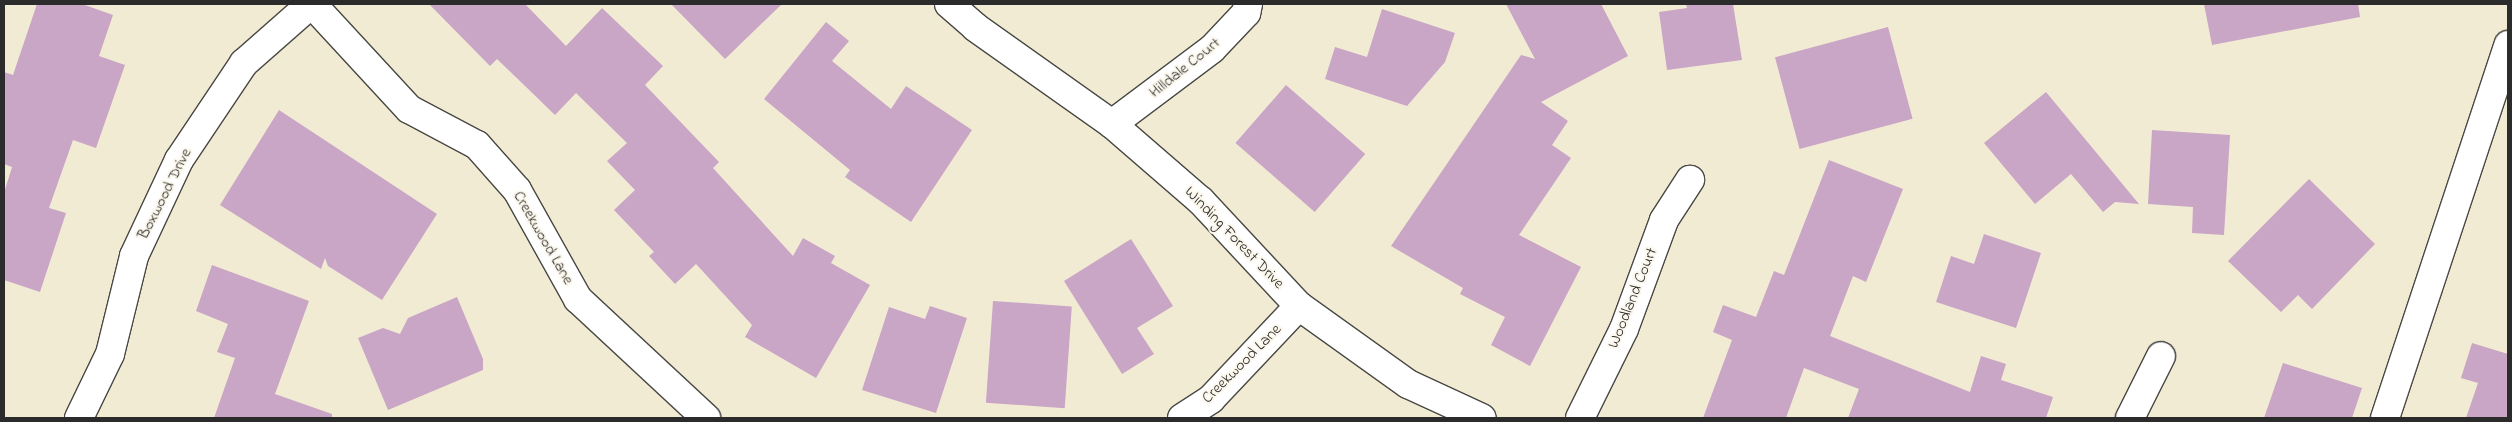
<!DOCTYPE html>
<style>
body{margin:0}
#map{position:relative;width:2512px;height:422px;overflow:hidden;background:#f2ebd4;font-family:"Indie Flower",sans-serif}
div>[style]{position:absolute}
.building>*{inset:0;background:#c9a5c6;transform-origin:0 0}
.roads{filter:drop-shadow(1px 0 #494844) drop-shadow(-1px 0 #494844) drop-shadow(0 1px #494844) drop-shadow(0 -1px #494844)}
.minor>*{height:28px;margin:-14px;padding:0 14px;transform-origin:14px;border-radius:14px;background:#fff}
span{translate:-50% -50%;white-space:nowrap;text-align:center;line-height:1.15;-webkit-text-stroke:4px #fbf7ec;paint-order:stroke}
.street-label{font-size:16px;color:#2b2b2b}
.frame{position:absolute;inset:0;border:5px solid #2b2b2b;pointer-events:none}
</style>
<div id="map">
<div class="building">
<i style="clip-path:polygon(37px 4px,82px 4px,113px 15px,99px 56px,125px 65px,96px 148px,73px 140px,49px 208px,66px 213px,40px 292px,4px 280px,4px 193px,12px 167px,4px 164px,4px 72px,13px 75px)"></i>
<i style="clip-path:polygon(429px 4px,525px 4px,566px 46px,602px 8px,663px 66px,645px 85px,719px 162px,713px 168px,793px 256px,803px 238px,835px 256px,831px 263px,870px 285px,816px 378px,745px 337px,752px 325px,696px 264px,675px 284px,649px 256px,654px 252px,614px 210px,635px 190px,607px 161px,627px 143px,576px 93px,555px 115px,497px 59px,490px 66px)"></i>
<i style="clip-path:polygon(671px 4px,782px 4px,725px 59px)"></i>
<i style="clip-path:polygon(1506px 4px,1601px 4px,1628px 56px,1541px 102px,1568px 121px,1552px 145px,1571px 158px,1519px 235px,1581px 267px,1530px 366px,1491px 345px,1505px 317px,1460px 294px,1463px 288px,1391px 246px,1521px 55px,1535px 59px)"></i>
<i style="clip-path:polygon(1686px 4px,1733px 4px,1742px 60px,1667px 70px,1659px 12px,1687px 8px)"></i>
<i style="clip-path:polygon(2204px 4px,2358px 4px,2360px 17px,2212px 45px)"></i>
<i style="clip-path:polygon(1382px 9px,1455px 33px,1445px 62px,1407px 106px,1325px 79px,1335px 47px,1367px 57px)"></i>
<i style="clip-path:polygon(826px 22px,849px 41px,832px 61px,891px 109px,906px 86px,972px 130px,911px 222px,845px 177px,850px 170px,764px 99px)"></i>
<i style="left:1888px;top:27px;width:95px;height:117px;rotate:75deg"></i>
<i style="left:1286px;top:85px;width:105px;height:77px;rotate:41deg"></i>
<i style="clip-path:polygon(2046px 92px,2139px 204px,2115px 202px,2103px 212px,2071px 174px,2035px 204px,1984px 143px)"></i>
<i style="clip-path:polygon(279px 110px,437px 214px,382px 300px,328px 266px,325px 258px,321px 269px,220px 205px)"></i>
<i style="clip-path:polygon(2152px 130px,2230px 135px,2224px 235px,2192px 233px,2193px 207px,2148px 204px)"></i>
<i style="clip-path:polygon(1829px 160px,1903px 189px,1866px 282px,1853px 276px,1830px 336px,1970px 392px,1981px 356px,2006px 364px,2001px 380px,2053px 397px,2046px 418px,1848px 418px,1859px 389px,1804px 368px,1786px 418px,1703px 418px,1732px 340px,1713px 332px,1723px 305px,1756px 317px,1774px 271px,1784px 275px)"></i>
<i style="clip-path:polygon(2309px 179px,2375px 244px,2312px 309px,2298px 295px,2281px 312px,2228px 261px)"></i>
<i style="clip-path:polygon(1984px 234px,2041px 253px,2016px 328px,1936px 302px,1951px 256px,1974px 264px)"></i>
<i style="clip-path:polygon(1131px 239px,1173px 306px,1137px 328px,1154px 354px,1122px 374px,1064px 281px)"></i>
<i style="clip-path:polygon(212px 265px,309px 301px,275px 394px,332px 414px,332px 418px,214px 418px,235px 358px,217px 352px,228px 324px,196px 311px)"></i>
<i style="clip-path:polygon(457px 297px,483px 359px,483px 370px,388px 410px,358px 338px,383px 328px,400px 334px,408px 318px)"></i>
<i style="left:993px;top:301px;width:79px;height:102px;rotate:4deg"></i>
<i style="clip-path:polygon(930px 306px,967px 318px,936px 413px,862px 390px,889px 307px,925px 319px)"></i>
<i style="clip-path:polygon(2472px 343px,2508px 354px,2508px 418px,2466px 418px,2478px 383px,2461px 378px)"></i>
<i style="clip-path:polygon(2283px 363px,2362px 388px,2352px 418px,2264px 418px)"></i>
</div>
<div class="roads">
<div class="minor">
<i style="left:312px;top:4px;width:143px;rotate:47.3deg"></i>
<i style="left:409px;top:109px;width:77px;rotate:27.9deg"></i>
<i style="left:477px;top:145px;width:60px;rotate:48.4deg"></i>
<i style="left:517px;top:190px;width:125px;rotate:60.8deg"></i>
<i style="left:578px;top:299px;width:175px;rotate:42.9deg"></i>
<i style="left:949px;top:4px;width:35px;rotate:41deg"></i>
<i style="left:975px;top:27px;width:168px;rotate:35.3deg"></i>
<i style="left:1112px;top:124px;width:118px;rotate:40.9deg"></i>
<i style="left:1201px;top:201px;width:144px;rotate:47deg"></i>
<i style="left:1299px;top:306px;width:134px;rotate:35.6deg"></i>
<i style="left:1408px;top:384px;width:81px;rotate:24.7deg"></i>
<i style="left:1112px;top:124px;width:125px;rotate:-36.9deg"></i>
<i style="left:1212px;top:49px;width:50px;rotate:-46.6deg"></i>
<i style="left:1246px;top:13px;width:9px;rotate:-77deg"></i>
<i style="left:79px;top:418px;width:71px;rotate:-64.2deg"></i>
<i style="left:110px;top:354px;width:101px;rotate:-76.2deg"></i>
<i style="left:134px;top:256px;width:106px;rotate:-64.9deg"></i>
<i style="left:179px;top:160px;width:117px;rotate:-56.2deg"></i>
<i style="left:244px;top:63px;width:89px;rotate:-41.4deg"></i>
<i style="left:1182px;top:418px;width:35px;rotate:-33deg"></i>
<i style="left:1211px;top:399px;width:128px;rotate:-46.6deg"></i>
<i style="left:1580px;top:418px;width:99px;rotate:-63.7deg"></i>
<i style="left:1624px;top:329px;width:116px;rotate:-69.8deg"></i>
<i style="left:1664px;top:220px;width:48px;rotate:-57deg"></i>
<i style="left:2130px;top:418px;width:69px;rotate:-63.4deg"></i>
<i style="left:2385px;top:418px;width:393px;rotate:-71.7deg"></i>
</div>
</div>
<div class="street-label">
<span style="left:1185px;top:68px;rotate:-39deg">Hilldale Court</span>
<span style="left:165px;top:194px;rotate:-63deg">Boxwood Drive</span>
<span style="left:543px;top:238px;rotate:60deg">Creekwood Lane</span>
<span style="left:1234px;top:238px;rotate:46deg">Winding Forest Drive</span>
<span style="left:1633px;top:298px;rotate:-68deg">Woodland Court</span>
<span style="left:1242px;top:364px;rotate:-45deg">Creekwood Lane</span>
</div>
<div class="frame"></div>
</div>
